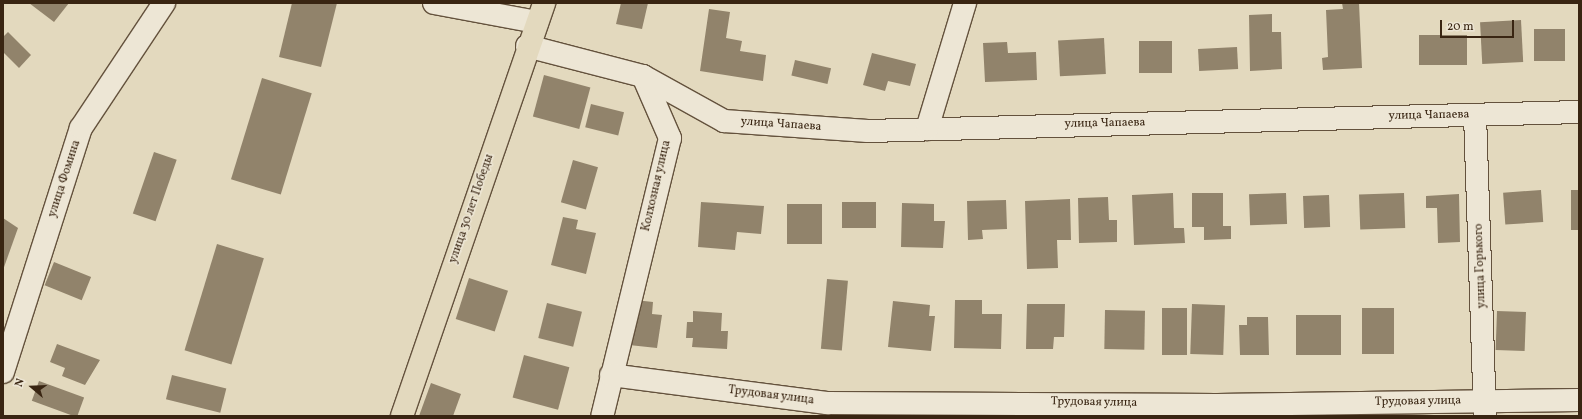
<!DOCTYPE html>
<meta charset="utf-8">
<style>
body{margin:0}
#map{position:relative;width:1582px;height:419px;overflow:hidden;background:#e3d9be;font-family:Vollkorn,serif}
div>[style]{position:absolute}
.building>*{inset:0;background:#91836b;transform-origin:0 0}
.roads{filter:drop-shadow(1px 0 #64523d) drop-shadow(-1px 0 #64523d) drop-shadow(0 1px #64523d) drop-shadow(0 -1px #64523d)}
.minor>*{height:22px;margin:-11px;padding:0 11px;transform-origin:11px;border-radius:11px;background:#ede6d5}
.major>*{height:22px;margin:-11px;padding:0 11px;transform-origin:11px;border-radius:11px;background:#e3d9be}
span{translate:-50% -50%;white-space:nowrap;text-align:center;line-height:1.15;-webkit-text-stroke:3px #ede6d5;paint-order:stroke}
.street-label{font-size:12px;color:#392512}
.frame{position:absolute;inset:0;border:4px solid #392512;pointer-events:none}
.north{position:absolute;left:12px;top:367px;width:40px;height:40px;-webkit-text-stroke:3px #ede6d5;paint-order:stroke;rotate:289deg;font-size:11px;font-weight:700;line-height:16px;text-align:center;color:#392512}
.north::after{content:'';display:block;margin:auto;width:14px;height:18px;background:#392512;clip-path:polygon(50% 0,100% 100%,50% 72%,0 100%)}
.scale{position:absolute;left:1440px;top:20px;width:74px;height:18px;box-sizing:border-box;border:2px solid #392512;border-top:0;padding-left:5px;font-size:12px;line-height:14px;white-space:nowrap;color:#392512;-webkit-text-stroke:3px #ede6d5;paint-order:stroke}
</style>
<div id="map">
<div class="building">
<i style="clip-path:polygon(29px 3px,69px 3px,54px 22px)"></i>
<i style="clip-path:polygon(292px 3px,337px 3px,321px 67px,279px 57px)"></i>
<i style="clip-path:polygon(621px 3px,648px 3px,642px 29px,616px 24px)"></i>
<i style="clip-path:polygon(1342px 3px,1359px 3px,1362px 68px,1323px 70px,1322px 58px,1328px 57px,1326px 10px,1343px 9px)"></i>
<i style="clip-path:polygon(709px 9px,730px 12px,726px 38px,742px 41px,740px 51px,766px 55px,763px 81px,700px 71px)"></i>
<i style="clip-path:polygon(1272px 14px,1272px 32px,1281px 32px,1282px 69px,1250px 71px,1249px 15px)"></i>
<i style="left:1521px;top:20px;width:42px;height:41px;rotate:87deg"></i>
<i style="left:1534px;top:29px;width:31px;height:32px"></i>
<i style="clip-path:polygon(8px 32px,31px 55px,19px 68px,3px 52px,3px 37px)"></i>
<i style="left:1419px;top:35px;width:48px;height:30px"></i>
<i style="left:1104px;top:38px;width:36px;height:46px;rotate:87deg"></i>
<i style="left:1139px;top:41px;width:33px;height:32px"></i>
<i style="clip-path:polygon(1007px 42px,1008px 53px,1036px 52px,1037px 80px,985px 82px,983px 43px)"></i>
<i style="left:1237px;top:47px;width:22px;height:39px;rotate:87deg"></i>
<i style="clip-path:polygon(872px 53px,916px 64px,910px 86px,888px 81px,885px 91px,863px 85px)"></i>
<i style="left:795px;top:60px;width:37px;height:16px;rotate:13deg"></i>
<i style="left:544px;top:75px;width:48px;height:43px;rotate:15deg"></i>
<i style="left:262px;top:78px;width:52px;height:106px;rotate:17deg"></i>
<i style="left:591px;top:104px;width:34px;height:24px;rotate:14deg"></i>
<i style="left:154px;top:152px;width:24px;height:65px;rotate:19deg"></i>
<i style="left:573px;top:160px;width:26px;height:44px;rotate:16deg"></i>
<i style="left:1541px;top:190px;width:32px;height:38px;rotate:86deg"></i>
<i style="left:1571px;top:190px;width:8px;height:40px"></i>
<i style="clip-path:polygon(1173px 193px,1174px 228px,1184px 228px,1185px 243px,1134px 245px,1132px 195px)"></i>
<i style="clip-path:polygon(1192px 193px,1223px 193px,1223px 226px,1231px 226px,1231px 239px,1204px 240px,1204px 227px,1192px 227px)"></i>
<i style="left:1286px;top:193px;width:31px;height:37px;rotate:88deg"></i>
<i style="left:1404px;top:193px;width:35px;height:45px;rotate:88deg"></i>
<i style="clip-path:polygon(1459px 194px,1460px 242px,1438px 243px,1437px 208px,1426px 208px,1426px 196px)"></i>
<i style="left:1329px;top:195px;width:32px;height:26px;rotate:88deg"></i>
<i style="clip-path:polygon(1108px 197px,1109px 220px,1117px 220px,1117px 242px,1079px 243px,1078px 198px)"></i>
<i style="clip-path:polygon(1070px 199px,1071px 240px,1057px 240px,1058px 268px,1027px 269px,1025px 201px)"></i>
<i style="clip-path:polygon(1006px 200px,1007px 229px,982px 230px,983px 239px,968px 240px,967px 201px)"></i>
<i style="clip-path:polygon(701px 202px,764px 206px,761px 234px,737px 232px,735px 250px,698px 247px)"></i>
<i style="left:842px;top:202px;width:34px;height:26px"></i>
<i style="clip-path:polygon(902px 203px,934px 204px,934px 221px,945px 221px,943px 248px,901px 247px)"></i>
<i style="left:787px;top:204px;width:35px;height:40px"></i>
<i style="clip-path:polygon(563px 217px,578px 220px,576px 229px,596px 233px,586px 274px,551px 265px)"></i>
<i style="clip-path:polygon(3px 218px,18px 228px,3px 270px)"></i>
<i style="left:217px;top:244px;width:49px;height:111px;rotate:17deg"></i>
<i style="left:54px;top:262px;width:40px;height:25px;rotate:22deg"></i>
<i style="left:469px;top:278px;width:41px;height:43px;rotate:18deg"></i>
<i style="left:827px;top:279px;width:21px;height:70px;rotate:5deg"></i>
<i style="clip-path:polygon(635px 300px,653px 302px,652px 314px,662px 315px,657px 348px,629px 345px)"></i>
<i style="clip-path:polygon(955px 300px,982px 300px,982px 314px,1002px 314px,1001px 349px,954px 348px)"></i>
<i style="clip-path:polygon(893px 301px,930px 305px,929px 316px,935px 316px,931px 351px,888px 347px)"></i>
<i style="left:547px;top:303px;width:36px;height:36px;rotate:14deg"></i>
<i style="clip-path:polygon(1027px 304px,1065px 304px,1064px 337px,1054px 337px,1053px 349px,1026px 349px)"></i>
<i style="left:1192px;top:304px;width:33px;height:50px;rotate:2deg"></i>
<i style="left:1162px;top:308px;width:25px;height:47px"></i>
<i style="left:1362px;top:308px;width:32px;height:46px"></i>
<i style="left:1105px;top:310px;width:40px;height:39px;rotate:1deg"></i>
<i style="clip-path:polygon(693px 311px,722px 313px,721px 331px,728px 331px,727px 349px,692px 347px,693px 338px,686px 338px,687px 322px,693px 322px)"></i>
<i style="left:1497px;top:311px;width:29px;height:39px;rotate:2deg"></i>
<i style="left:1341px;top:315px;width:40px;height:45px;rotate:90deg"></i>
<i style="clip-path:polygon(1247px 317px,1268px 317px,1269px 355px,1240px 355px,1239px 325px,1247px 325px)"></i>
<i style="clip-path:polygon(57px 344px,100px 360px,85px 385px,62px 376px,65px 368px,50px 362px)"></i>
<i style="left:524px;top:355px;width:47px;height:44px;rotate:15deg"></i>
<i style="left:172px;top:375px;width:56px;height:25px;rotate:14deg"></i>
<i style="left:39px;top:381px;width:48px;height:21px;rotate:20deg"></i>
<i style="clip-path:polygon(431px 383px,461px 394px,453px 416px,419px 416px)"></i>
</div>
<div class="roads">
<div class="minor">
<i style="left:434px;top:3px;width:105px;rotate:10.5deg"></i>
<i style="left:527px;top:46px;width:120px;rotate:14.5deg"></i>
<i style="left:643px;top:76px;width:68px;rotate:66.5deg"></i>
<i style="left:670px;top:138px;width:286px;rotate:103.7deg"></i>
<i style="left:643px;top:76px;width:93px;rotate:29.1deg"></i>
<i style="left:724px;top:121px;width:144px;rotate:4deg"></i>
<i style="left:868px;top:131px;width:711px;rotate:-1.53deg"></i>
<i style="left:1475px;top:115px;width:301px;rotate:88.1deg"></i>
<i style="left:927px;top:129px;width:132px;rotate:-73.2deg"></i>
<i style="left:3px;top:372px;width:256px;rotate:-72.3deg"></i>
<i style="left:81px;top:128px;width:150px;rotate:-56.4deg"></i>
<i style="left:611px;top:375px;width:218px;rotate:7.4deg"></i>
<i style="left:827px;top:403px;width:390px;rotate:0.3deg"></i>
<i style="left:1217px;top:405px;width:362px;rotate:-0.8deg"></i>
</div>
<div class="major">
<i style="left:402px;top:416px;width:437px;rotate:-71deg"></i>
</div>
</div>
<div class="street-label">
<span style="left:1429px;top:116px;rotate:-1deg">улица Чапаева</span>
<span style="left:1105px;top:124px;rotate:-1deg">улица Чапаева</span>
<span style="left:781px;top:125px;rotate:4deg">улица Чапаева</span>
<span style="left:65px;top:179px;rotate:-72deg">улица Фомина</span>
<span style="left:657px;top:186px;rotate:-77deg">Колхозная улица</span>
<span style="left:472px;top:209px;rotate:-71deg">улица 30 лет Победы</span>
<span style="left:1481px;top:266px;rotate:-92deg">улица Горького</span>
<span style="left:771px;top:396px;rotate:7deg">Трудовая улица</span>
<span style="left:1418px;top:402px;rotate:-1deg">Трудовая улица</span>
<span style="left:1094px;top:403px;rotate:1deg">Трудовая улица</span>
</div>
<div class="frame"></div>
<div class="north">N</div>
<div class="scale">20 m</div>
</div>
